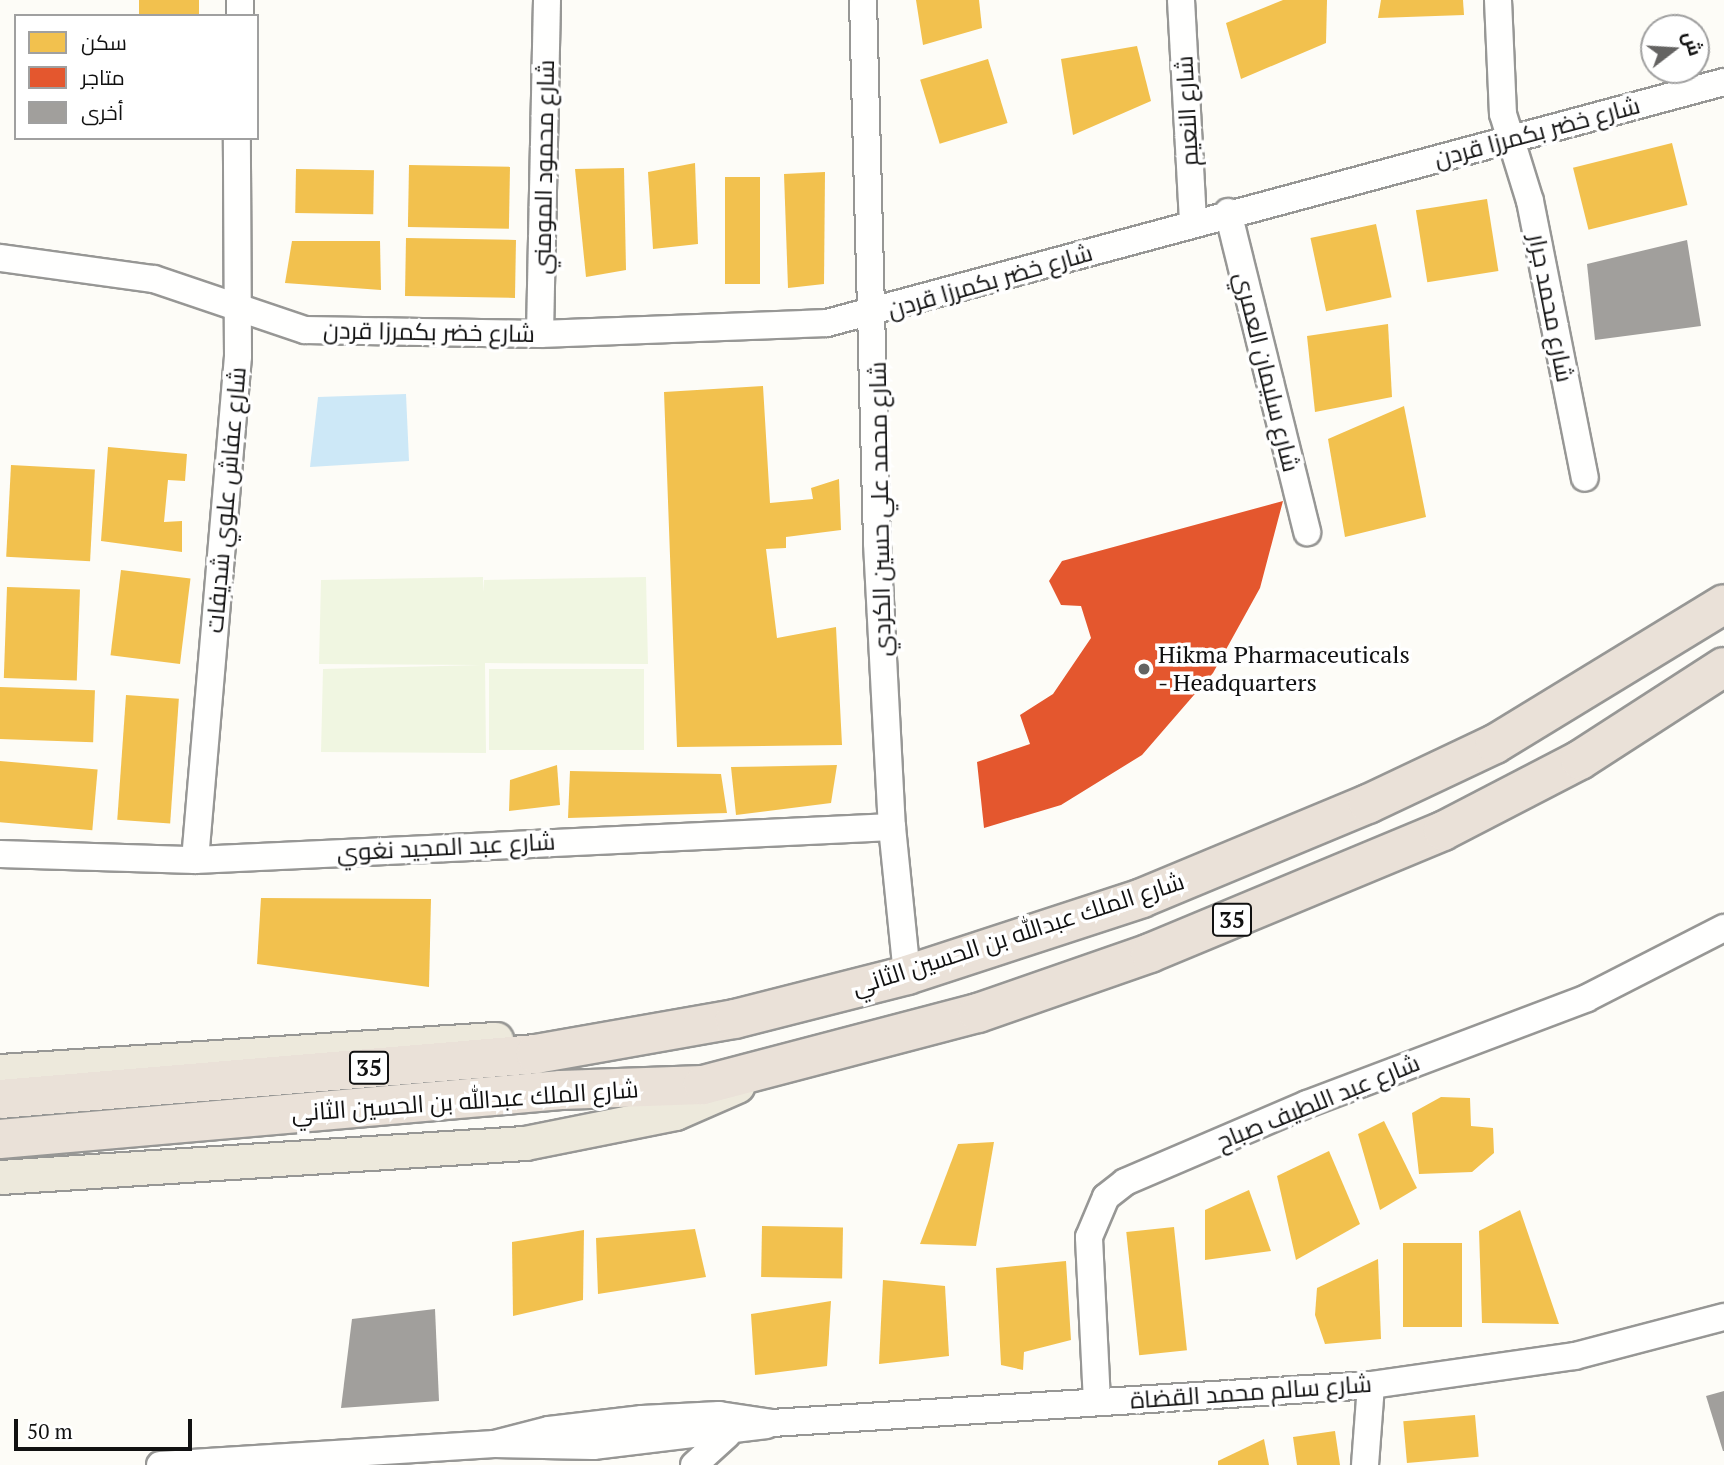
<!DOCTYPE html>
<meta charset="utf-8">
<style>
body{margin:0}
#map{position:relative;width:1724px;height:1465px;overflow:hidden;background:#fdfcf7;font-family:"PT Serif",Cairo,serif}
div>[style]{position:absolute}
.pitch>*{inset:0;background:#f0f6e1;transform-origin:0 0}
.water>*{inset:0;background:#cde8f7}
.homes>*{inset:0;background:#f2c14e;transform-origin:0 0}
.shops>*{inset:0;background:#e4572e}
.building>*{inset:0;background:#a19f9c}
.roads{filter:drop-shadow(2px 0 #979795) drop-shadow(-2px 0 #979795) drop-shadow(0 2px #979795) drop-shadow(0 -2px #979795)}
.minor>*{height:26px;margin:-13px;padding:0 13px;transform-origin:13px;border-radius:13px;background:#fffffe}
.major>*{height:33px;margin:-16.5px;padding:0 16.5px;transform-origin:16.5px;border-radius:16.5px;background:#ede9dc}
.highway>*{height:38px;margin:-19px;padding:0 19px;transform-origin:19px;border-radius:19px;background:#eae1d8}
.dots>*{width:19px;height:19px;translate:-50% -50%;box-sizing:border-box;border:4px solid #fff;border-radius:50%}
span{translate:-50% -50%;white-space:nowrap;text-align:center;line-height:1.15;-webkit-text-stroke:7px #fff;paint-order:stroke}
.shield-label span{padding:2px 5px;background:#fff;border:2px solid;border-radius:5px;-webkit-text-stroke-width:0}
.shield-label{font-size:23px;color:#111;font-weight:700}
.street-label{font-size:24px;color:#111}
.poi-label{font-size:24px;color:#111}
.left{translate:0 -50%;text-align:left}
.legend{position:absolute;left:14px;top:14px;width:245px;height:126px;box-sizing:border-box;background:#fff;border:2px solid #a0a0a0;margin:0;padding:9px 12px;list-style:none;font-size:21px;color:#111}
.legend li{display:flex;align-items:center;gap:14px;height:35px}
.legend b{width:35px;border:2px solid #a0a0a0}
.north{position:absolute;left:1640px;top:14px;width:70px;height:70px;box-sizing:border-box;background:#fff;border:2px solid #a0a0a0;border-radius:50%;rotate:73deg;font-size:19px;font-weight:700;line-height:28px;text-align:center;color:#111}
.north::after{content:'';display:block;margin:auto;width:24px;height:32px;background:#646362;clip-path:polygon(50% 0,100% 100%,50% 72%,0 100%)}
.scale{position:absolute;left:14px;top:1419px;width:178px;height:32px;box-sizing:border-box;border:4px solid #111;border-top:0;padding-left:9px;font-size:21px;line-height:24px;white-space:nowrap;color:#111;-webkit-text-stroke:5px #fff;paint-order:stroke}
</style>
<div id="map">
<div class="pitch">
<i style="clip-path:polygon(483px 577px,483px 592px,484px 580px,646px 577px,648px 664px,485px 663px,486px 753px,321px 752px,323px 669px,481px 665px,319px 664px,321px 580px)"></i>
<i style="left:489px;top:669px;width:155px;height:81px"></i>
</div>
<div class="water">
<i style="clip-path:polygon(406px 394px,409px 461px,310px 467px,318px 397px)"></i>
</div>
<div class="homes">
<i style="left:139px;top:0;width:60px;height:16px"></i>
<i style="clip-path:polygon(916px 0,979px 0,982px 28px,923px 45px)"></i>
<i style="clip-path:polygon(1283px 0,1327px 0,1326px 43px,1241px 79px,1226px 23px)"></i>
<i style="clip-path:polygon(1381px 0,1463px 0,1464px 15px,1378px 18px)"></i>
<i style="clip-path:polygon(1137px 46px,1151px 101px,1073px 135px,1061px 59px)"></i>
<i style="left:988px;top:59px;width:67px;height:71px;rotate:73deg"></i>
<i style="left:1672px;top:143px;width:64px;height:102px;rotate:76deg"></i>
<i style="clip-path:polygon(695px 163px,698px 244px,653px 249px,648px 172px)"></i>
<i style="left:409px;top:165px;width:101px;height:62px;rotate:1deg"></i>
<i style="clip-path:polygon(624px 168px,626px 270px,586px 277px,575px 169px)"></i>
<i style="left:296px;top:169px;width:78px;height:44px;rotate:1deg"></i>
<i style="clip-path:polygon(825px 172px,824px 284px,788px 288px,784px 174px)"></i>
<i style="left:725px;top:177px;width:35px;height:107px"></i>
<i style="left:1487px;top:199px;width:73px;height:72px;rotate:81deg"></i>
<i style="left:1376px;top:224px;width:75px;height:67px;rotate:78deg"></i>
<i style="left:406px;top:238px;width:110px;height:58px;rotate:1deg"></i>
<i style="clip-path:polygon(292px 241px,380px 241px,381px 290px,285px 283px)"></i>
<i style="clip-path:polygon(1388px 324px,1392px 397px,1315px 412px,1307px 336px)"></i>
<i style="clip-path:polygon(763px 386px,770px 503px,813px 499px,811px 488px,839px 479px,841px 530px,786px 537px,786px 548px,766px 549px,777px 638px,836px 627px,842px 745px,677px 747px,664px 392px)"></i>
<i style="clip-path:polygon(1404px 406px,1426px 517px,1345px 537px,1328px 439px)"></i>
<i style="clip-path:polygon(108px 447px,187px 454px,185px 481px,168px 480px,164px 522px,182px 521px,182px 552px,101px 541px)"></i>
<i style="left:11px;top:465px;width:84px;height:92px;rotate:3deg"></i>
<i style="left:121px;top:570px;width:70px;height:86px;rotate:7deg"></i>
<i style="left:7px;top:587px;width:73px;height:91px;rotate:2deg"></i>
<i style="left:0;top:687px;width:95px;height:52px;rotate:2deg"></i>
<i style="left:126px;top:695px;width:53px;height:125px;rotate:4deg"></i>
<i style="left:0;top:761px;width:98px;height:61px;rotate:5deg"></i>
<i style="clip-path:polygon(557px 765px,560px 805px,509px 811px,510px 780px)"></i>
<i style="clip-path:polygon(837px 765px,831px 803px,736px 815px,731px 767px)"></i>
<i style="clip-path:polygon(570px 771px,721px 774px,727px 813px,568px 818px)"></i>
<i style="clip-path:polygon(261px 898px,431px 899px,429px 987px,257px 964px)"></i>
<i style="clip-path:polygon(1441px 1097px,1470px 1098px,1471px 1126px,1493px 1128px,1494px 1153px,1472px 1172px,1419px 1174px,1412px 1113px)"></i>
<i style="clip-path:polygon(1384px 1121px,1417px 1188px,1380px 1210px,1358px 1134px)"></i>
<i style="clip-path:polygon(994px 1142px,976px 1246px,920px 1244px,958px 1144px)"></i>
<i style="clip-path:polygon(1329px 1151px,1360px 1224px,1296px 1260px,1277px 1176px)"></i>
<i style="clip-path:polygon(1249px 1190px,1271px 1251px,1205px 1260px,1205px 1210px)"></i>
<i style="clip-path:polygon(1520px 1210px,1559px 1324px,1482px 1323px,1479px 1231px)"></i>
<i style="left:762px;top:1226px;width:81px;height:51px;rotate:1deg"></i>
<i style="left:1174px;top:1227px;width:124px;height:48px;rotate:84deg"></i>
<i style="clip-path:polygon(695px 1229px,706px 1277px,598px 1294px,596px 1238px)"></i>
<i style="clip-path:polygon(584px 1230px,583px 1300px,513px 1316px,512px 1242px)"></i>
<i style="left:1403px;top:1243px;width:59px;height:84px"></i>
<i style="clip-path:polygon(1378px 1259px,1381px 1339px,1325px 1344px,1315px 1315px,1317px 1288px)"></i>
<i style="clip-path:polygon(1066px 1261px,1071px 1340px,1024px 1352px,1023px 1370px,1001px 1365px,996px 1268px)"></i>
<i style="clip-path:polygon(883px 1280px,945px 1286px,949px 1356px,879px 1364px)"></i>
<i style="clip-path:polygon(831px 1301px,827px 1366px,755px 1375px,751px 1314px)"></i>
<i style="left:1475px;top:1415px;width:42px;height:72px;rotate:85deg"></i>
<i style="clip-path:polygon(1335px 1431px,1340px 1465px,1297px 1465px,1293px 1437px)"></i>
<i style="clip-path:polygon(1264px 1439px,1269px 1465px,1218px 1465px,1218px 1461px)"></i>
</div>
<div class="shops">
<i style="clip-path:polygon(1283px 501px,1260px 588px,1213px 673px,1142px 755px,1061px 805px,984px 828px,977px 762px,1030px 744px,1020px 715px,1053px 694px,1091px 638px,1081px 606px,1061px 605px,1049px 581px,1062px 561px)"></i>
</div>
<div class="building">
<i style="clip-path:polygon(1687px 240px,1701px 326px,1595px 340px,1587px 264px)"></i>
<i style="clip-path:polygon(435px 1309px,439px 1401px,341px 1408px,352px 1319px)"></i>
<i style="clip-path:polygon(1724px 1391px,1724px 1451px,1723px 1451px,1706px 1396px)"></i>
</div>
<div class="roads">
<div class="minor">
<i style="left:863px;top:0;width:543px;rotate:88.52deg"></i>
<i style="left:877px;top:543px;width:284px;rotate:87deg"></i>
<i style="left:892px;top:827px;width:149px;rotate:84.2deg"></i>
<i style="left:1181px;top:0;width:221px;rotate:86.9deg"></i>
<i style="left:1498px;top:0;width:114px;rotate:87.5deg"></i>
<i style="left:1503px;top:114px;width:91px;rotate:72.8deg"></i>
<i style="left:1530px;top:201px;width:282px;rotate:78.8deg"></i>
<i style="left:240px;top:16px;width:16px;rotate:-90deg"></i>
<i style="left:1228px;top:212px;width:330px;rotate:76.1deg"></i>
<i style="left:0;top:258px;width:155px;rotate:7.8deg"></i>
<i style="left:154px;top:279px;width:159px;rotate:18.7deg"></i>
<i style="left:305px;top:330px;width:235px;rotate:1deg"></i>
<i style="left:540px;top:334px;width:287px;rotate:-2.2deg"></i>
<i style="left:827px;top:323px;width:929px;rotate:-15.04deg"></i>
<i style="left:540px;top:334px;width:334px;rotate:-88.8deg"></i>
<i style="left:0;top:854px;width:195px;rotate:1.8deg"></i>
<i style="left:195px;top:860px;width:698px;rotate:-2.71deg"></i>
<i style="left:195px;top:860px;width:506px;rotate:-85.12deg"></i>
<i style="left:238px;top:356px;width:218px;rotate:-90.3deg"></i>
<i style="left:1097px;top:1402px;width:165px;rotate:-92.8deg"></i>
<i style="left:1089px;top:1237px;width:43px;rotate:-67deg"></i>
<i style="left:1106px;top:1197px;width:24px;rotate:-38deg"></i>
<i style="left:1125px;top:1182px;width:198px;rotate:-23.2deg"></i>
<i style="left:1307px;top:1104px;width:299px;rotate:-20.7deg"></i>
<i style="left:1587px;top:998px;width:154px;rotate:-27.1deg"></i>
<i style="left:494px;top:1444px;width:57px;rotate:-14.3deg"></i>
<i style="left:549px;top:1430px;width:94px;rotate:-6.7deg"></i>
<i style="left:642px;top:1419px;width:77px;rotate:-3deg"></i>
<i style="left:719px;top:1415px;width:54px;rotate:8.6deg"></i>
<i style="left:772px;top:1423px;width:600px;rotate:-3.63deg"></i>
<i style="left:1371px;top:1385px;width:206px;rotate:-8.1deg"></i>
<i style="left:1575px;top:1356px;width:154px;rotate:-14.7deg"></i>
<i style="left:160px;top:1465px;width:335px;rotate:-3.6deg"></i>
<i style="left:494px;top:1444px;width:99px;rotate:1.2deg"></i>
<i style="left:593px;top:1446px;width:175px;rotate:-6.9deg"></i>
<i style="left:694px;top:1465px;width:45px;rotate:-42.3deg"></i>
<i style="left:1365px;top:1465px;width:80px;rotate:-85.7deg"></i>
</div>
<div class="major">
<i style="left:0;top:1071px;width:497px;rotate:-3.7deg"></i>
<i style="left:0;top:1177px;width:526px;rotate:-3.71deg"></i>
<i style="left:525px;top:1143px;width:153px;rotate:-11.3deg"></i>
<i style="left:675px;top:1113px;width:68px;rotate:-23.5deg"></i>
</div>
<div class="highway">
<i style="left:0;top:1099px;width:538px;rotate:-4.8deg"></i>
<i style="left:536px;top:1054px;width:202px;rotate:-10deg"></i>
<i style="left:735px;top:1019px;width:178px;rotate:-14.3deg"></i>
<i style="left:907px;top:975px;width:247px;rotate:-18.1deg"></i>
<i style="left:1142px;top:898px;width:245px;rotate:-22.6deg"></i>
<i style="left:1368px;top:804px;width:140px;rotate:-25.3deg"></i>
<i style="left:1495px;top:744px;width:268px;rotate:-31.4deg"></i>
<i style="left:0;top:1139px;width:563px;rotate:-4.99deg"></i>
<i style="left:561px;top:1090px;width:142px;rotate:-2deg"></i>
<i style="left:703px;top:1085px;width:284px;rotate:-14.7deg"></i>
<i style="left:978px;top:1013px;width:182px;rotate:-19.2deg"></i>
<i style="left:1150px;top:953px;width:317px;rotate:-22.6deg"></i>
<i style="left:1443px;top:831px;width:154px;rotate:-27.4deg"></i>
<i style="left:1580px;top:760px;width:171px;rotate:-32.9deg"></i>
</div>
</div>
<div class="dots">
<i style="left:1144px;top:669px;background:#646362"></i>
</div>
<div class="shield-label">
<span style="left:1232px;top:920px">35</span>
<span style="left:369px;top:1068px">35</span>
</div>
<div class="street-label">
<span style="left:1187px;top:111px;rotate:-93deg">شارع النعيم</span>
<span style="left:1537px;top:132px;rotate:-15deg">شارع خضر بكمرزا قردن</span>
<span style="left:544px;top:167px;rotate:-89deg">شارع محمود المومني</span>
<span style="left:990px;top:281px;rotate:-16deg">شارع خضر بكمرزا قردن</span>
<span style="left:1551px;top:308px;rotate:79deg">شارع محمد جرار</span>
<span style="left:429px;top:332px;rotate:1deg">شارع خضر بكمرزا قردن</span>
<span style="left:1267px;top:372px;rotate:76deg">شارع سليمان العمري</span>
<span style="left:226px;top:500px;rotate:-85deg">شارع عفاش علوي شديفات</span>
<span style="left:880px;top:509px;rotate:-91deg">شارع محمد علي حسين الكردي</span>
<span style="left:446px;top:847px;rotate:-3deg">شارع عبد المجيد نغوي</span>
<span style="left:1018px;top:934px;rotate:-18deg">شارع الملك عبدالله بن الحسين الثاني</span>
<span style="left:465px;top:1101px;rotate:-4deg">شارع الملك عبدالله بن الحسين الثاني</span>
<span style="left:1318px;top:1102px;rotate:-22deg">شارع عبد اللطيف صباح</span>
<span style="left:1251px;top:1392px;rotate:-4deg">شارع سالم محمد القضاة</span>
</div>
<div class="poi-label">
<span class="left" style="left:1158px;top:669px">Hikma Pharmaceuticals<br>- Headquarters</span>
</div>
<ul class="legend">
<li><b style="height:19px;background:#f2c14e"></b>سكن</li>
<li><b style="height:19px;background:#e4572e"></b>متاجر</li>
<li><b style="height:19px;background:#a19f9c"></b>أخرى</li>
</ul>
<div class="north">ش</div>
<div class="scale">50 m</div>
</div>
